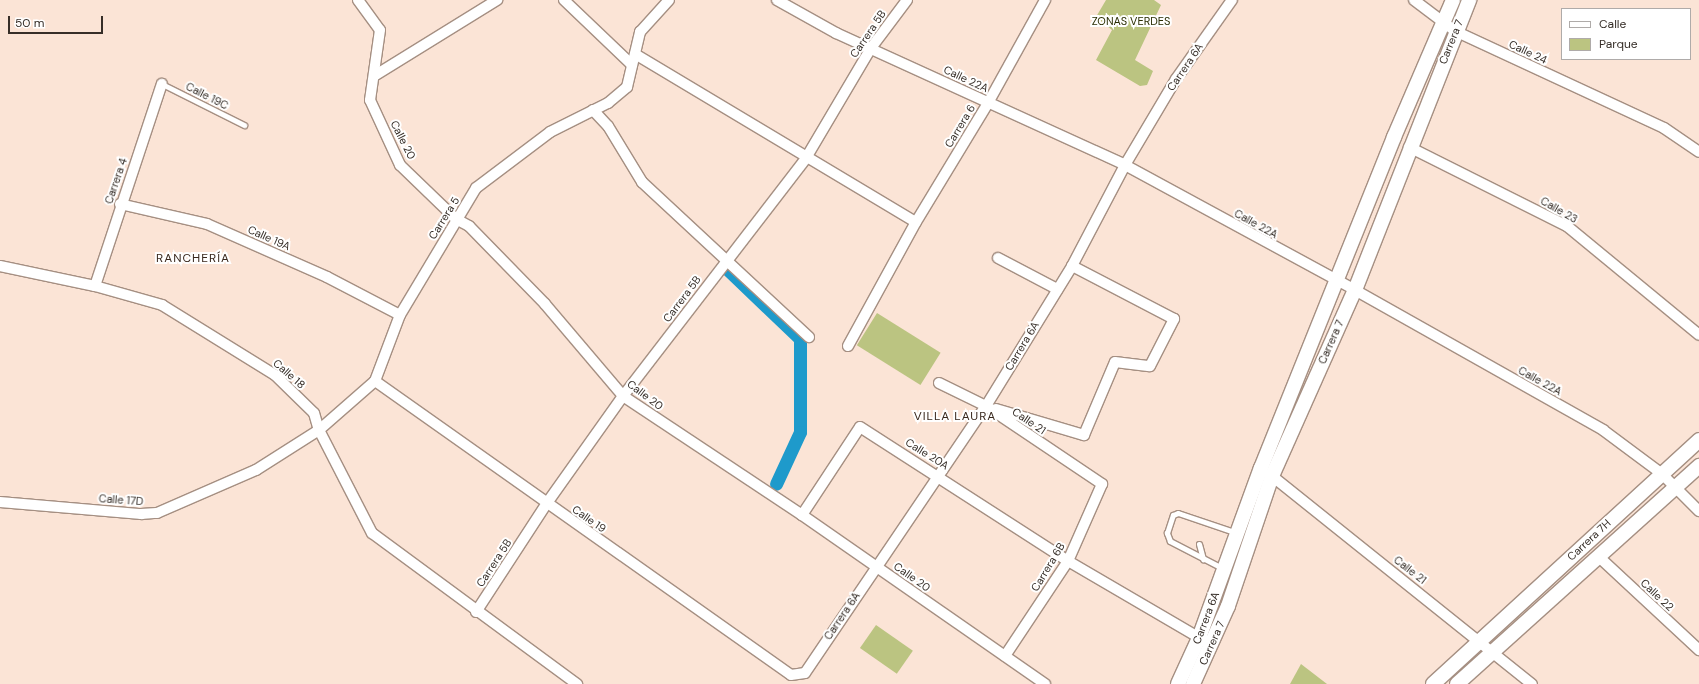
<!DOCTYPE html>
<meta charset="utf-8">
<style>
body{margin:0}
#map{position:relative;width:1699px;height:684px;overflow:hidden;background:#fbe4d6;font-family:"DM Sans",sans-serif}
div>[style]{position:absolute}
.green>*{inset:0;background:#bbc481;transform-origin:0 0}
.canal>*{height:13px;margin:-6.5px;padding:0 6.5px;transform-origin:6.5px;border-radius:6.5px;background:#1e9acb}
.roads{filter:drop-shadow(1px 0 #a58f82) drop-shadow(-1px 0 #a58f82) drop-shadow(0 1px #a58f82) drop-shadow(0 -1px #a58f82)}
.lane>*{height:5px;margin:-2.5px;padding:0 2.5px;transform-origin:2.5px;border-radius:2.5px;background:#fff}
.street>*{height:10px;margin:-5px;padding:0 5px;transform-origin:5px;border-radius:5px;background:#fff}
.secondary>*{height:14px;margin:-7px;padding:0 7px;transform-origin:7px;border-radius:7px;background:#fff}
span{translate:-50% -50%;white-space:nowrap;text-align:center;line-height:1.15;-webkit-text-stroke:4px #fff;paint-order:stroke}
.park-label{font-size:11px;color:#292d02}
.street-label{font-size:11px;color:#362e28}
.neighbourhood-label{font-size:12px;color:#38271c;letter-spacing:1px}
.legend{position:absolute;left:1561px;top:8px;width:130px;height:52px;box-sizing:border-box;background:#fff;border:1px solid #afaba9;margin:0;padding:5px 7px;list-style:none;font-size:12px;color:#362e28}
.legend li{display:flex;align-items:center;gap:8px;height:20px}
.legend b{width:20px;border:1px solid #afaba9}
.scale{position:absolute;left:8px;top:16px;width:95px;height:18px;box-sizing:border-box;border:2px solid #362e28;border-top:0;padding-left:5px;font-size:12px;line-height:14px;white-space:nowrap;color:#362e28;-webkit-text-stroke:3px #fff;paint-order:stroke}
</style>
<div id="map">
<div class="green">
<i style="clip-path:polygon(1106px 0,1154px 0,1161px 5px,1135px 60px,1153px 71px,1147px 85px,1140px 86px,1096px 60px,1112px 30px,1096px 17px)"></i>
<i style="left:877px;top:313px;width:75px;height:38px;rotate:32deg"></i>
<i style="left:876px;top:625px;width:45px;height:28px;rotate:35deg"></i>
<i style="clip-path:polygon(1301px 664px,1327px 684px,1290px 684px)"></i>
</div>
<div class="canal">
<i style="left:724px;top:266px;width:105px;rotate:43.8deg"></i>
<i style="left:800px;top:339px;width:93px;rotate:90deg"></i>
<i style="left:800px;top:432px;width:57px;rotate:114.8deg"></i>
</div>
<div class="roads">
<div class="lane">
<i style="left:162px;top:84px;width:92px;rotate:26.6deg"></i>
<i style="left:1199px;top:544px;width:16px;rotate:75deg"></i>
<i style="left:1224px;top:569px;width:61px;rotate:-152.6deg"></i>
<i style="left:1170px;top:541px;width:9px;rotate:-111deg"></i>
<i style="left:1167px;top:533px;width:19px;rotate:-72deg"></i>
<i style="left:1173px;top:515px;width:5px;rotate:-22deg"></i>
<i style="left:1178px;top:513px;width:62px;rotate:18.7deg"></i>
</div>
<div class="street">
<i style="left:358px;top:0;width:37px;rotate:54deg"></i>
<i style="left:380px;top:30px;width:71px;rotate:98.1deg"></i>
<i style="left:370px;top:100px;width:72px;rotate:65.2deg"></i>
<i style="left:400px;top:165px;width:78px;rotate:44deg"></i>
<i style="left:456px;top:219px;width:15px;rotate:28deg"></i>
<i style="left:469px;top:226px;width:109px;rotate:45.7deg"></i>
<i style="left:545px;top:304px;width:121px;rotate:49.7deg"></i>
<i style="left:623px;top:396px;width:215px;rotate:33.6deg"></i>
<i style="left:802px;top:515px;width:296px;rotate:34.8deg"></i>
<i style="left:564px;top:0;width:94px;rotate:43.7deg"></i>
<i style="left:777px;top:0;width:68px;rotate:29.2deg"></i>
<i style="left:836px;top:33px;width:318px;rotate:24.5deg"></i>
<i style="left:1125px;top:165px;width:262px;rotate:28.5deg"></i>
<i style="left:1355px;top:290px;width:285px;rotate:29.4deg"></i>
<i style="left:1603px;top:430px;width:72px;rotate:36.6deg"></i>
<i style="left:1661px;top:473px;width:54px;rotate:45deg"></i>
<i style="left:1414px;top:0;width:51px;rotate:37.1deg"></i>
<i style="left:1455px;top:31px;width:230px;rotate:24.9deg"></i>
<i style="left:1664px;top:128px;width:42px;rotate:34.4deg"></i>
<i style="left:635px;top:54px;width:327px;rotate:30.9deg"></i>
<i style="left:374px;top:76px;width:145px;rotate:-31.7deg"></i>
<i style="left:593px;top:110px;width:22px;rotate:47deg"></i>
<i style="left:608px;top:126px;width:66px;rotate:58.7deg"></i>
<i style="left:642px;top:182px;width:228px;rotate:42.9deg"></i>
<i style="left:1409px;top:147px;width:177px;rotate:26.6deg"></i>
<i style="left:1567px;top:226px;width:171px;rotate:39.5deg"></i>
<i style="left:120px;top:204px;width:89px;rotate:12.9deg"></i>
<i style="left:207px;top:224px;width:131px;rotate:23.8deg"></i>
<i style="left:327px;top:277px;width:82px;rotate:27.5deg"></i>
<i style="left:998px;top:258px;width:67px;rotate:27.7deg"></i>
<i style="left:0;top:266px;width:97px;rotate:11.9deg"></i>
<i style="left:95px;top:286px;width:70px;rotate:15.8deg"></i>
<i style="left:162px;top:305px;width:133px;rotate:31.8deg"></i>
<i style="left:275px;top:375px;width:54px;rotate:44.3deg"></i>
<i style="left:314px;top:413px;width:18px;rotate:74deg"></i>
<i style="left:319px;top:430px;width:116px;rotate:62.8deg"></i>
<i style="left:372px;top:533px;width:255px;rotate:36.4deg"></i>
<i style="left:95px;top:286px;width:213px;rotate:-71.7deg"></i>
<i style="left:848px;top:346px;width:141px;rotate:-61.3deg"></i>
<i style="left:916px;top:222px;width:139px;rotate:-58.8deg"></i>
<i style="left:988px;top:103px;width:118px;rotate:-61deg"></i>
<i style="left:375px;top:381px;width:509px;rotate:35.25deg"></i>
<i style="left:791px;top:675px;width:14px;rotate:-8deg"></i>
<i style="left:805px;top:673px;width:323px;rotate:-55.9deg"></i>
<i style="left:986px;top:406px;width:164px;rotate:-58.4deg"></i>
<i style="left:1072px;top:266px;width:114px;rotate:-62.3deg"></i>
<i style="left:1125px;top:165px;width:100px;rotate:-59.3deg"></i>
<i style="left:1176px;top:79px;width:97px;rotate:-54.7deg"></i>
<i style="left:939px;top:383px;width:52px;rotate:26.1deg"></i>
<i style="left:986px;top:406px;width:140px;rotate:33.9deg"></i>
<i style="left:1102px;top:484px;width:84px;rotate:113.8deg"></i>
<i style="left:1068px;top:561px;width:114px;rotate:123.6deg"></i>
<i style="left:996px;top:409px;width:92px;rotate:16.5deg"></i>
<i style="left:1084px;top:435px;width:79px;rotate:-67deg"></i>
<i style="left:1115px;top:362px;width:35px;rotate:7deg"></i>
<i style="left:1150px;top:366px;width:53px;rotate:-62.9deg"></i>
<i style="left:1174px;top:319px;width:115px;rotate:-152.5deg"></i>
<i style="left:1272px;top:476px;width:333px;rotate:38.7deg"></i>
<i style="left:0;top:502px;width:142px;rotate:4.9deg"></i>
<i style="left:141px;top:514px;width:16px;rotate:-4deg"></i>
<i style="left:157px;top:513px;width:108px;rotate:-23.5deg"></i>
<i style="left:256px;top:470px;width:75px;rotate:-32.4deg"></i>
<i style="left:319px;top:430px;width:74px;rotate:-41.2deg"></i>
<i style="left:375px;top:381px;width:71px;rotate:-69.3deg"></i>
<i style="left:400px;top:315px;width:148px;rotate:-59.1deg"></i>
<i style="left:476px;top:188px;width:93px;rotate:-37.1deg"></i>
<i style="left:550px;top:132px;width:65px;rotate:-26.6deg"></i>
<i style="left:608px;top:103px;width:25px;rotate:-40deg"></i>
<i style="left:627px;top:87px;width:57px;rotate:-76.7deg"></i>
<i style="left:640px;top:32px;width:43px;rotate:-47.8deg"></i>
<i style="left:802px;top:515px;width:105px;rotate:-56.6deg"></i>
<i style="left:860px;top:427px;width:247px;rotate:32.8deg"></i>
<i style="left:1068px;top:561px;width:159px;rotate:30.3deg"></i>
<i style="left:1599px;top:557px;width:137px;rotate:42.9deg"></i>
<i style="left:476px;top:612px;width:130px;rotate:-56.9deg"></i>
<i style="left:547px;top:503px;width:131px;rotate:-54.6deg"></i>
<i style="left:623px;top:396px;width:300px;rotate:-52.4deg"></i>
<i style="left:806px;top:158px;width:128px;rotate:-59.4deg"></i>
<i style="left:871px;top:48px;width:60px;rotate:-53.1deg"></i>
</div>
<div class="secondary">
<i style="left:1178px;top:684px;width:51px;rotate:-65.5deg"></i>
<i style="left:1199px;top:638px;width:181px;rotate:-70deg"></i>
<i style="left:1261px;top:468px;width:357px;rotate:-68.1deg"></i>
<i style="left:1394px;top:137px;width:149px;rotate:-66.7deg"></i>
<i style="left:1193px;top:684px;width:85px;rotate:-65.8deg"></i>
<i style="left:1228px;top:606px;width:137px;rotate:-71.3deg"></i>
<i style="left:1272px;top:476px;width:204px;rotate:-66deg"></i>
<i style="left:1355px;top:290px;width:312px;rotate:-68.5deg"></i>
<i style="left:1433px;top:684px;width:361px;rotate:-42.5deg"></i>
<i style="left:1457px;top:684px;width:326px;rotate:-42deg"></i>
</div>
</div>
<div class="park-label">
<span style="left:1131px;top:21px">ZONAS VERDES</span>
</div>
<div class="street-label">
<span style="left:868px;top:34px;rotate:-56deg">Carrera 5B</span>
<span style="left:1451px;top:42px;rotate:-68deg">Carrera 7</span>
<span style="left:1528px;top:52px;rotate:25deg">Calle 24</span>
<span style="left:1185px;top:67px;rotate:-56deg">Carrera 6A</span>
<span style="left:966px;top:79px;rotate:25deg">Calle 22A</span>
<span style="left:207px;top:96px;rotate:27deg">Calle 19C</span>
<span style="left:960px;top:126px;rotate:-59deg">Carrera 6</span>
<span style="left:403px;top:140px;rotate:63deg">Calle 20</span>
<span style="left:116px;top:181px;rotate:-71deg">Carrera 4</span>
<span style="left:1559px;top:210px;rotate:30deg">Calle 23</span>
<span style="left:444px;top:218px;rotate:-58deg">Carrera 5</span>
<span style="left:1256px;top:224px;rotate:29deg">Calle 22A</span>
<span style="left:269px;top:238px;rotate:24deg">Calle 19A</span>
<span style="left:682px;top:299px;rotate:-53deg">Carrera 5B</span>
<span style="left:1331px;top:342px;rotate:-66deg">Carrera 7</span>
<span style="left:1022px;top:346px;rotate:-59deg">Carrera 6A</span>
<span style="left:289px;top:374px;rotate:41deg">Calle 18</span>
<span style="left:1540px;top:381px;rotate:29deg">Calle 22A</span>
<span style="left:645px;top:395px;rotate:37deg">Calle 20</span>
<span style="left:1029px;top:421px;rotate:34deg">Calle 21</span>
<span style="left:927px;top:454px;rotate:32deg">Calle 20A</span>
<span style="left:121px;top:500px;rotate:4deg">Calle 17D</span>
<span style="left:589px;top:519px;rotate:35deg">Calle 19</span>
<span style="left:1589px;top:540px;rotate:-43deg">Carrera 7H</span>
<span style="left:494px;top:563px;rotate:-57deg">Carrera 5B</span>
<span style="left:1048px;top:567px;rotate:-59deg">Carrera 6B</span>
<span style="left:1410px;top:570px;rotate:38deg">Calle 21</span>
<span style="left:912px;top:577px;rotate:35deg">Calle 20</span>
<span style="left:1657px;top:595px;rotate:43deg">Calle 22</span>
<span style="left:842px;top:616px;rotate:-56deg">Carrera 6A</span>
<span style="left:1206px;top:618px;rotate:-69deg">Carrera 6A</span>
<span style="left:1212px;top:643px;rotate:-66deg">Carrera 7</span>
</div>
<div class="neighbourhood-label">
<span style="left:193px;top:259px">RANCHERÍA</span>
<span style="left:955px;top:417px">VILLA LAURA</span>
</div>
<ul class="legend">
<li><b style="height:5px;background:#fff"></b>Calle</li>
<li><b style="height:11px;background:#bbc481"></b>Parque</li>
</ul>
<div class="scale">50 m</div>
</div>
